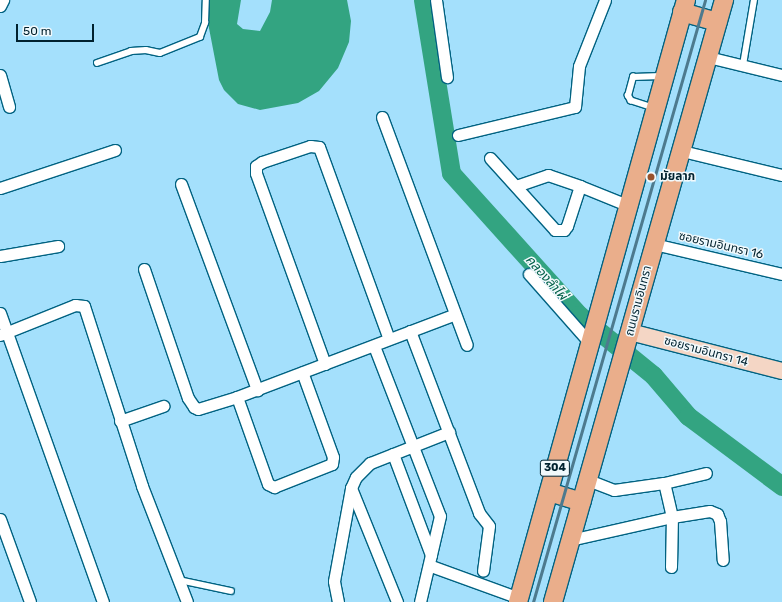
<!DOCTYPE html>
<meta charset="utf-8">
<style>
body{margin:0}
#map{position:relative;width:782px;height:602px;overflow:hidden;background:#a4e0fc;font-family:Rubik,"Noto Sans Thai",sans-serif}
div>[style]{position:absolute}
.water>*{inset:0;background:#33a481}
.river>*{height:19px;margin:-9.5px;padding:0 9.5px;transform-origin:9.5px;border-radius:9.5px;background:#33a481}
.roads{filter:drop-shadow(1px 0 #006281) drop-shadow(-1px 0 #006281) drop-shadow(0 1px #006281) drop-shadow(0 -1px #006281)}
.lane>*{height:5.5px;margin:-2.75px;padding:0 2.75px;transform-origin:2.75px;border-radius:2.75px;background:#fff}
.street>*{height:11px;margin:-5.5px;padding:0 5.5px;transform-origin:5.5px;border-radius:5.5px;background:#fff}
.secondary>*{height:16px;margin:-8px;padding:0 8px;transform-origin:8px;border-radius:8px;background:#f4d6c5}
.primary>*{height:18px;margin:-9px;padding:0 9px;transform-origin:9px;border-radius:9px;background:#eaae8b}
.rail>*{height:3px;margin:-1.5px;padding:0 1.5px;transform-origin:1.5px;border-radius:1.5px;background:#4d7a8e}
.dots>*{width:11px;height:11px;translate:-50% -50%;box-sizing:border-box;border:2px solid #f1f9fc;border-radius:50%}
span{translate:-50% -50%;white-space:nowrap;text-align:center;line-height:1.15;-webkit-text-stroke:3px #f1f9fc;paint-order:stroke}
.shield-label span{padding:1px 3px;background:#f1f9fc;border:1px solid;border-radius:3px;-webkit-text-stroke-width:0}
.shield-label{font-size:11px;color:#00212e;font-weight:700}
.poi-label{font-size:12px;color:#00212e;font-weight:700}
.left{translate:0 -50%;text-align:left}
.street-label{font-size:12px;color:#00212e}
.water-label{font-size:13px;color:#015f47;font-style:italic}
.scale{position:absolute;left:16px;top:24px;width:78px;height:18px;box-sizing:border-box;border:2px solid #00212e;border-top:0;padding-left:5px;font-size:12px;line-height:14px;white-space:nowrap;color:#00212e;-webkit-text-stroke:3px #f1f9fc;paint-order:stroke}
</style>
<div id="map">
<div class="water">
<i style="clip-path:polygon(210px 0,241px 0,237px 24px,243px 29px,260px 31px,270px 12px,272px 0,347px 0,351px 21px,349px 42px,338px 68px,319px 91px,298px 103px,260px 110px,238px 104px,224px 90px,219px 80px,208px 23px)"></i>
</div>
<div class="river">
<i style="left:423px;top:0;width:175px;rotate:80.8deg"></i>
<i style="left:451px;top:173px;width:191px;rotate:48deg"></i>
<i style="left:579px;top:315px;width:95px;rotate:39deg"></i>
<i style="left:653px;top:375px;width:54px;rotate:49.5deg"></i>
<i style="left:688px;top:416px;width:117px;rotate:36.7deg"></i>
</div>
<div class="roads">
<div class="lane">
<i style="left:97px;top:63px;width:36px;rotate:-19deg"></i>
<i style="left:131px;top:51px;width:15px;rotate:-4deg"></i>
<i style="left:146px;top:50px;width:14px;rotate:12deg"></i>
<i style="left:160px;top:53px;width:43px;rotate:-21.8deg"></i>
<i style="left:200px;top:37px;width:15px;rotate:-70deg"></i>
<i style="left:205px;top:23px;width:23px;rotate:-88deg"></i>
<i style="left:743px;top:65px;width:66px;rotate:-80.4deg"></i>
<i style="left:653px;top:108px;width:23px;rotate:-162deg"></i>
<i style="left:631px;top:101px;width:6px;rotate:-121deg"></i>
<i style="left:628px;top:96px;width:20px;rotate:-75deg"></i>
<i style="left:633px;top:77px;width:28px;rotate:-2deg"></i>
<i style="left:179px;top:580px;width:53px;rotate:11.9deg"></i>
</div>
<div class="street">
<i style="left:436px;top:0;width:78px;rotate:81.9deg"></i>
<i style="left:0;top:6px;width:7px;rotate:-63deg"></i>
<i style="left:708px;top:57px;width:76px;rotate:13.7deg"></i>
<i style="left:0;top:75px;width:33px;rotate:74deg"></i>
<i style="left:382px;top:117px;width:243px;rotate:69.6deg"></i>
<i style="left:458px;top:135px;width:120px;rotate:-13.5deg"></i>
<i style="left:575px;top:107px;width:41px;rotate:-84.4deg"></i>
<i style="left:579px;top:66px;width:71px;rotate:-68.5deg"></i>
<i style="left:682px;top:151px;width:103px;rotate:13.5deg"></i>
<i style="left:490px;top:158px;width:97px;rotate:47.9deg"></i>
<i style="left:555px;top:230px;width:9px"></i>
<i style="left:564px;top:230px;width:5px;rotate:-53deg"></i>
<i style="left:567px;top:226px;width:42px;rotate:-72deg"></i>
<i style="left:580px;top:186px;width:51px;rotate:22deg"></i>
<i style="left:181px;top:184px;width:220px;rotate:69.7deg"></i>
<i style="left:516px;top:186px;width:34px;rotate:-19deg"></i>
<i style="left:548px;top:175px;width:34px;rotate:19deg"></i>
<i style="left:0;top:188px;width:121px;rotate:-18.3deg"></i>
<i style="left:654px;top:244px;width:131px;rotate:13.2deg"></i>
<i style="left:0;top:256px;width:59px;rotate:-9.8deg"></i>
<i style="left:144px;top:269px;width:136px;rotate:71.2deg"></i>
<i style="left:188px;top:398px;width:11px;rotate:56deg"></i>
<i style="left:194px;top:407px;width:4px;rotate:27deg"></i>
<i style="left:198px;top:409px;width:41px;rotate:-17.1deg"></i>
<i style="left:237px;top:397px;width:233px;rotate:-20.8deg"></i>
<i style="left:529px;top:274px;width:91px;rotate:48.6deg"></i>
<i style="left:0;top:313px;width:307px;rotate:70.4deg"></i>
<i style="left:410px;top:331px;width:195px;rotate:69.2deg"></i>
<i style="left:479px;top:513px;width:16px;rotate:52deg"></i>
<i style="left:489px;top:526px;width:45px;rotate:97.6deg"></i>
<i style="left:0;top:335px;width:81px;rotate:-21.8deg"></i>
<i style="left:75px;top:305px;width:9px;rotate:6deg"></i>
<i style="left:84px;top:306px;width:189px;rotate:72.1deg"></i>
<i style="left:142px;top:486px;width:124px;rotate:68.8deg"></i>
<i style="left:374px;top:346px;width:182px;rotate:68.8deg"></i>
<i style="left:440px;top:516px;width:88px;rotate:103.1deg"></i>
<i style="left:325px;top:364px;width:203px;rotate:-109.9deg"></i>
<i style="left:256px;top:173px;width:7px;rotate:-90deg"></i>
<i style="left:256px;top:166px;width:7px;rotate:-34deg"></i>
<i style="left:262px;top:162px;width:51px;rotate:-18.4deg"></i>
<i style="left:310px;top:146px;width:9px;rotate:6deg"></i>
<i style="left:319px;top:147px;width:204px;rotate:70deg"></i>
<i style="left:237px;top:397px;width:92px;rotate:70.4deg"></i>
<i style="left:268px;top:484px;width:7px;rotate:27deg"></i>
<i style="left:274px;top:487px;width:62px;rotate:-21.6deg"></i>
<i style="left:332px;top:464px;width:7px;rotate:-82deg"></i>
<i style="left:333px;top:457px;width:90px;rotate:-110deg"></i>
<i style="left:120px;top:421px;width:46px;rotate:-19.2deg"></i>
<i style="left:393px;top:454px;width:108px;rotate:69.4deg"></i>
<i style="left:588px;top:480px;width:28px;rotate:21deg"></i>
<i style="left:614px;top:490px;width:50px;rotate:-8deg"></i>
<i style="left:351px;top:488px;width:123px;rotate:68deg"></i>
<i style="left:0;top:519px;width:88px;rotate:70.1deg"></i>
<i style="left:570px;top:540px;width:105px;rotate:-12.7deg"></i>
<i style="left:672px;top:517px;width:38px;rotate:-9deg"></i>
<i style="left:710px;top:511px;width:8px;rotate:23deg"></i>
<i style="left:717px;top:514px;width:8px;rotate:67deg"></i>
<i style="left:720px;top:521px;width:39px;rotate:86deg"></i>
<i style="left:431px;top:566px;width:94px;rotate:20deg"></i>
<i style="left:671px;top:567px;width:50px;rotate:-88.9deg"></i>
<i style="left:672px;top:517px;width:35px;rotate:-103deg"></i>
<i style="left:664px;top:483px;width:43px;rotate:-13.4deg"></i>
<i style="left:338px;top:602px;width:21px;rotate:-101deg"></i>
<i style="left:334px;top:581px;width:95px;rotate:-79.6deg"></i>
<i style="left:351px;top:488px;width:12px;rotate:-66deg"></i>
<i style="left:356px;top:477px;width:20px;rotate:-45deg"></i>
<i style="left:370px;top:463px;width:85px;rotate:-21.4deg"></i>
</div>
<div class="secondary">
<i style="left:630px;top:332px;width:157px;rotate:14.4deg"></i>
</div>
<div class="primary">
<i style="left:682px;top:12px;width:37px;rotate:16deg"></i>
<i style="left:549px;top:492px;width:34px;rotate:17deg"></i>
<i style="left:518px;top:602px;width:625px;rotate:-74.41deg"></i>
<i style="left:553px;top:602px;width:626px;rotate:-74.14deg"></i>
</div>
</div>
<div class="rail">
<i style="left:533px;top:602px;width:626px;rotate:-74.05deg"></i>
</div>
<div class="dots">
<i style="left:651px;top:177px;background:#99522b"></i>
</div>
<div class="shield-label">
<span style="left:555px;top:468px">304</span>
</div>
<div class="poi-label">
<span class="left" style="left:660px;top:177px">มัยลาภ</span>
</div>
<div class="street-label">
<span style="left:721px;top:246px;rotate:13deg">ซอยรามอินทรา 16</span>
<span style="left:639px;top:301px;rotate:-75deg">ถนนรามอินทรา</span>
<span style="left:706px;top:352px;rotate:15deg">ซอยรามอินทรา 14</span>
</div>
<div class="water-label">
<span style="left:546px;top:278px;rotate:48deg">คลองลำไผ่</span>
</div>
<div class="scale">50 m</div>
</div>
